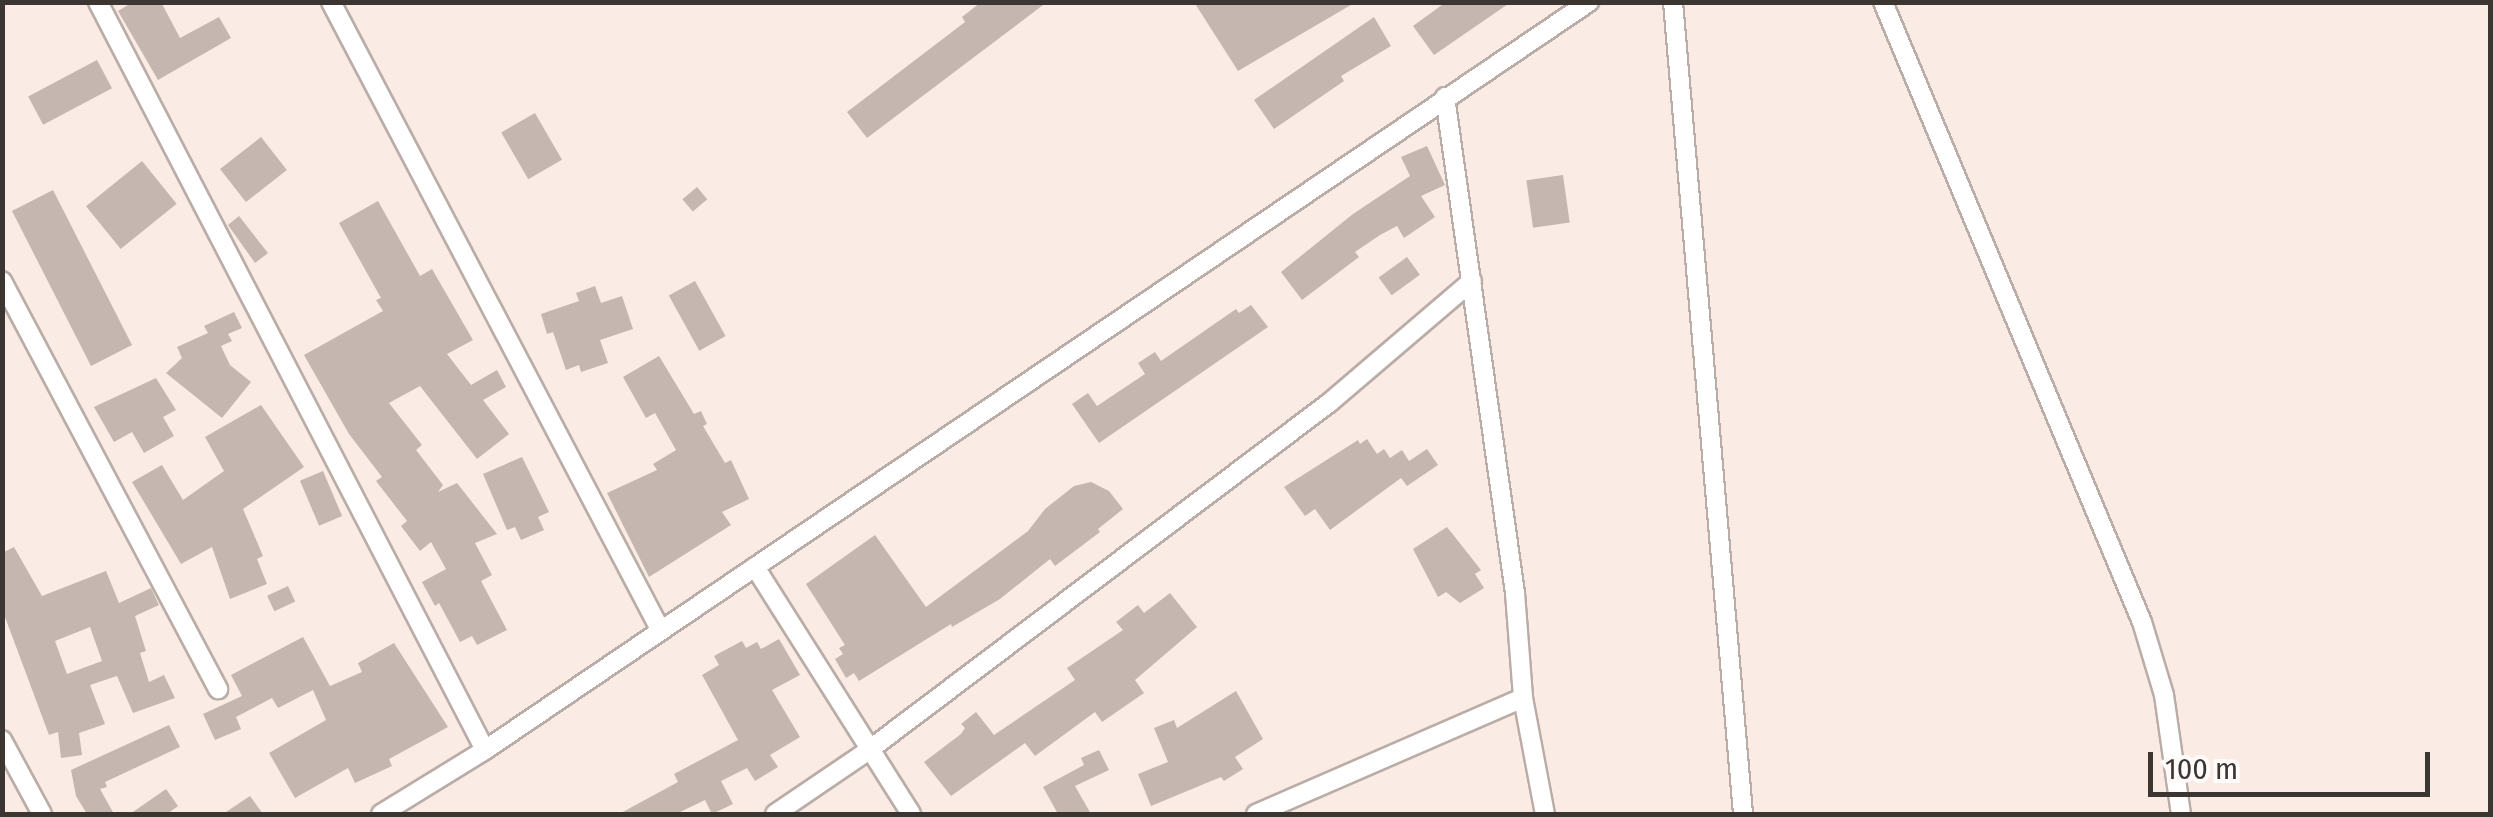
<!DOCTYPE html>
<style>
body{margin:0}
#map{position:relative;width:2493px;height:817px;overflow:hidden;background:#faebe4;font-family:"Fira Sans Condensed",sans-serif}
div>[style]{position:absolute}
.building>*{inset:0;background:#c5b7b0;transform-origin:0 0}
.roads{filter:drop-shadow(2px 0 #baaca6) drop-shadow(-2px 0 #baaca6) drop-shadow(0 2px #baaca6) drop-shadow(0 -2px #baaca6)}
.street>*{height:18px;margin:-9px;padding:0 9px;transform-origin:9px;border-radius:9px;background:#fff}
span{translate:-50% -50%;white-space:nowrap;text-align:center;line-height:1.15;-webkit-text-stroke:9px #fffbfa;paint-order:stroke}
.frame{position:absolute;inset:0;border:5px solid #3c3633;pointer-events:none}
.scale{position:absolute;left:2148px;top:752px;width:282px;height:45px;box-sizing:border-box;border:5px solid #3c3633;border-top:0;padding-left:12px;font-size:30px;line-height:35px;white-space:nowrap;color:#3c3633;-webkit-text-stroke:8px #fffbfa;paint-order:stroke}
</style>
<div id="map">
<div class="building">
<i style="clip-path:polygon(133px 2px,161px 2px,180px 38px,219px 17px,231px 38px,158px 80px,118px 11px)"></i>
<i style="clip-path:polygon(981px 2px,1047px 2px,867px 138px,847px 112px,965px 22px,962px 17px)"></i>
<i style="clip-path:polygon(1194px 2px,1356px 2px,1238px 71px)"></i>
<i style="clip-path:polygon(1446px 2px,1511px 2px,1434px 55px,1413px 26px)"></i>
<i style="clip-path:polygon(1374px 17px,1391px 46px,1341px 76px,1344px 81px,1274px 129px,1254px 100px)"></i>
<i style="left:97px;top:60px;width:32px;height:78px;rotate:62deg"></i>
<i style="left:535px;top:113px;width:54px;height:39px;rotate:60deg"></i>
<i style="left:261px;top:137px;width:42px;height:52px;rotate:52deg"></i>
<i style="clip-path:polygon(1427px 146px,1445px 185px,1421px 196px,1435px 217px,1404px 238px,1397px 226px,1380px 235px,1355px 252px,1359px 257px,1302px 300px,1281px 272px,1353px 214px,1410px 176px,1401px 157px)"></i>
<i style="left:142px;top:161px;width:55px;height:72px;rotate:51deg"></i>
<i style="left:1563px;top:175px;width:48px;height:37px;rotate:82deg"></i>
<i style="left:697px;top:187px;width:16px;height:19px;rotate:50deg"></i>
<i style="left:53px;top:190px;width:174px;height:46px;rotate:63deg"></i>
<i style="clip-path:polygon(378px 201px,420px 276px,432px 269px,473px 340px,447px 354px,471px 385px,497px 370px,506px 387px,483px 400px,509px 434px,477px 459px,420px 386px,389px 403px,422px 445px,416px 450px,443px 485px,438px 492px,457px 483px,497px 534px,475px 543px,492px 575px,481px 581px,507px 630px,477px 645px,472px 636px,460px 642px,439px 603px,435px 606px,422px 582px,446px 569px,431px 542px,420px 551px,401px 526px,407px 521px,376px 481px,382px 477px,349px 434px,304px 355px,383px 311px,376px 300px,381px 298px,339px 223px)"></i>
<i style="clip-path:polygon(239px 216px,268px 253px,255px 263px,228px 225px)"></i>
<i style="left:1407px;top:257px;width:22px;height:35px;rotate:54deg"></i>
<i style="left:695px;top:281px;width:63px;height:30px;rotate:61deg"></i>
<i style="clip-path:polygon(595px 286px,601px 303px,622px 296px,633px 329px,600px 340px,608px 363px,581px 372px,579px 365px,566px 370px,553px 332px,547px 334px,541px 314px,579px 301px,576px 293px)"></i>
<i style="clip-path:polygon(1251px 305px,1268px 327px,1099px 443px,1072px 404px,1088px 393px,1097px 406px,1145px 374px,1138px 363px,1155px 352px,1161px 361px,1236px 309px,1239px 313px)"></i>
<i style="clip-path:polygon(234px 312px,242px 328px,228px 334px,232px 341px,221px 346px,230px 365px,251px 382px,222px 418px,166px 373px,182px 358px,177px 347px,208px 333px,204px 326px)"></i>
<i style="clip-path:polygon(659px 356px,694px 414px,701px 411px,707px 424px,703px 426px,725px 463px,731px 460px,749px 499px,722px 512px,731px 525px,649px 577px,607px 493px,657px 470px,653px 464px,676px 450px,655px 413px,646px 418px,623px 377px)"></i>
<i style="clip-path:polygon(156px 378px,176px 410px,163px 417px,174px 436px,144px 453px,132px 432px,114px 442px,94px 407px)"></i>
<i style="clip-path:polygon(261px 405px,304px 467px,243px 509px,263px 556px,257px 559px,267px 584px,230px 599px,212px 547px,181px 564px,132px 482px,162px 465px,183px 500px,224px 471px,205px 437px)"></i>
<i style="clip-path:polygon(1367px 439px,1377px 454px,1384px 449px,1390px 458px,1402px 450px,1409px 461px,1427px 449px,1438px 465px,1407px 486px,1401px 478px,1330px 530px,1315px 509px,1305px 516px,1284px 487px,1358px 440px,1360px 444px)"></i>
<i style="clip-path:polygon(522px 457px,549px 512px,538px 517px,544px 530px,521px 540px,515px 527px,507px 530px,483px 474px)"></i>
<i style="left:323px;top:471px;width:49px;height:25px;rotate:67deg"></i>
<i style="clip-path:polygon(1091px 482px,1109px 491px,1123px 509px,1098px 529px,1100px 532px,1055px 566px,1050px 559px,1000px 599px,952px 627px,951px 624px,859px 681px,854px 673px,846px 678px,835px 659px,843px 654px,839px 648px,845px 645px,806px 584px,875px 535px,926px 607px,1028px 531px,1045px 509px,1074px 486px)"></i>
<i style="clip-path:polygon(1447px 527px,1481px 570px,1475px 574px,1484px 588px,1460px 603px,1446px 592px,1438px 597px,1413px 549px)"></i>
<i style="clip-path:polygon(evenodd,14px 547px,42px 596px,106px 571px,119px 603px,151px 588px,159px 605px,135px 616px,146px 651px,140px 653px,149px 682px,164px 675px,175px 698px,133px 713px,117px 676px,90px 685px,105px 724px,79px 733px,82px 755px,61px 758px,58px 732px,49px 735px,2px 609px,2px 553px,14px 547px,90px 627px,102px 661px,67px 674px,55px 641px,90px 627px)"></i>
<i style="left:288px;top:586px;width:17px;height:23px;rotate:65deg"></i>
<i style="clip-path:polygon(1170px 593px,1197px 627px,1135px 680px,1144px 693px,1102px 722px,1095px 712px,1035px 756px,1025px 743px,951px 796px,924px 762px,961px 734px,965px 728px,961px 724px,976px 712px,994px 735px,1075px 680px,1067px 668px,1123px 630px,1116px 622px,1138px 605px,1144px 613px)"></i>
<i style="clip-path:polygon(303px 637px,330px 686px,362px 672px,358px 663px,394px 643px,448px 727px,389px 759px,392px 766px,355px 783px,348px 768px,295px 798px,269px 753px,326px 720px,313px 690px,278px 708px,272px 698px,236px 717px,241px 729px,215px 740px,203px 714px,242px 696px,231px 675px)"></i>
<i style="clip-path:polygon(779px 639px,800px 675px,772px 690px,800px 737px,770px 755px,778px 767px,755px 781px,747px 768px,721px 781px,733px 804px,712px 814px,705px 800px,676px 814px,619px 814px,678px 782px,674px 774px,738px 740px,702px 675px,719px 665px,714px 656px,742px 641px,746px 648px,757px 642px,761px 649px)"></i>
<i style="clip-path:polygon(1236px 691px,1263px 739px,1235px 757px,1243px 769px,1224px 781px,1221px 777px,1151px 806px,1138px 774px,1168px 762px,1154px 728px,1174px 720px,1177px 728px)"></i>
<i style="clip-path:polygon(169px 725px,180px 747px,105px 782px,107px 787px,100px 789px,114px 814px,87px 814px,76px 796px,71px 770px)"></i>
<i style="clip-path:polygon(1099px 750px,1109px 770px,1075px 786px,1091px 814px,1058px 814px,1043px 787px,1084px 765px,1081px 758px)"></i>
<i style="clip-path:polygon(166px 789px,178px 806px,167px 814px,130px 814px)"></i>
<i style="clip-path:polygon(250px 796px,263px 814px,223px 814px)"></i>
</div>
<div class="roads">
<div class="street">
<i style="left:98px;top:2px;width:842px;rotate:62.64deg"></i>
<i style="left:331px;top:2px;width:710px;rotate:62.32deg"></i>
<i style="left:1673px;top:2px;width:815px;rotate:85.07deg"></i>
<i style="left:1883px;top:2px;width:672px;rotate:67.33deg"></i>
<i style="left:2142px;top:622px;width:76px;rotate:73.2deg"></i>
<i style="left:2164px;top:695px;width:120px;rotate:81.9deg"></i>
<i style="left:1445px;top:97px;width:501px;rotate:81.97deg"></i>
<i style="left:1515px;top:593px;width:105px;rotate:85.6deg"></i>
<i style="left:1523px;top:698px;width:118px;rotate:79.3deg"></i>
<i style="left:2px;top:281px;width:462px;rotate:62.1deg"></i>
<i style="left:755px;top:567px;width:292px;rotate:57.7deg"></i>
<i style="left:2px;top:740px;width:84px;rotate:61.6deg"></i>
<i style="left:381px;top:814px;width:122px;rotate:-31.6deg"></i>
<i style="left:485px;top:750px;width:1334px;rotate:-34.12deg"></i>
<i style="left:775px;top:814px;width:114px;rotate:-34.2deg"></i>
<i style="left:869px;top:750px;width:576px;rotate:-37.03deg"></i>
<i style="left:1329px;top:403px;width:188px;rotate:-40.5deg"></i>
<i style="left:1256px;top:814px;width:291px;rotate:-23.5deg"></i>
</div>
</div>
<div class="frame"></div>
<div class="scale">100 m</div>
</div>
